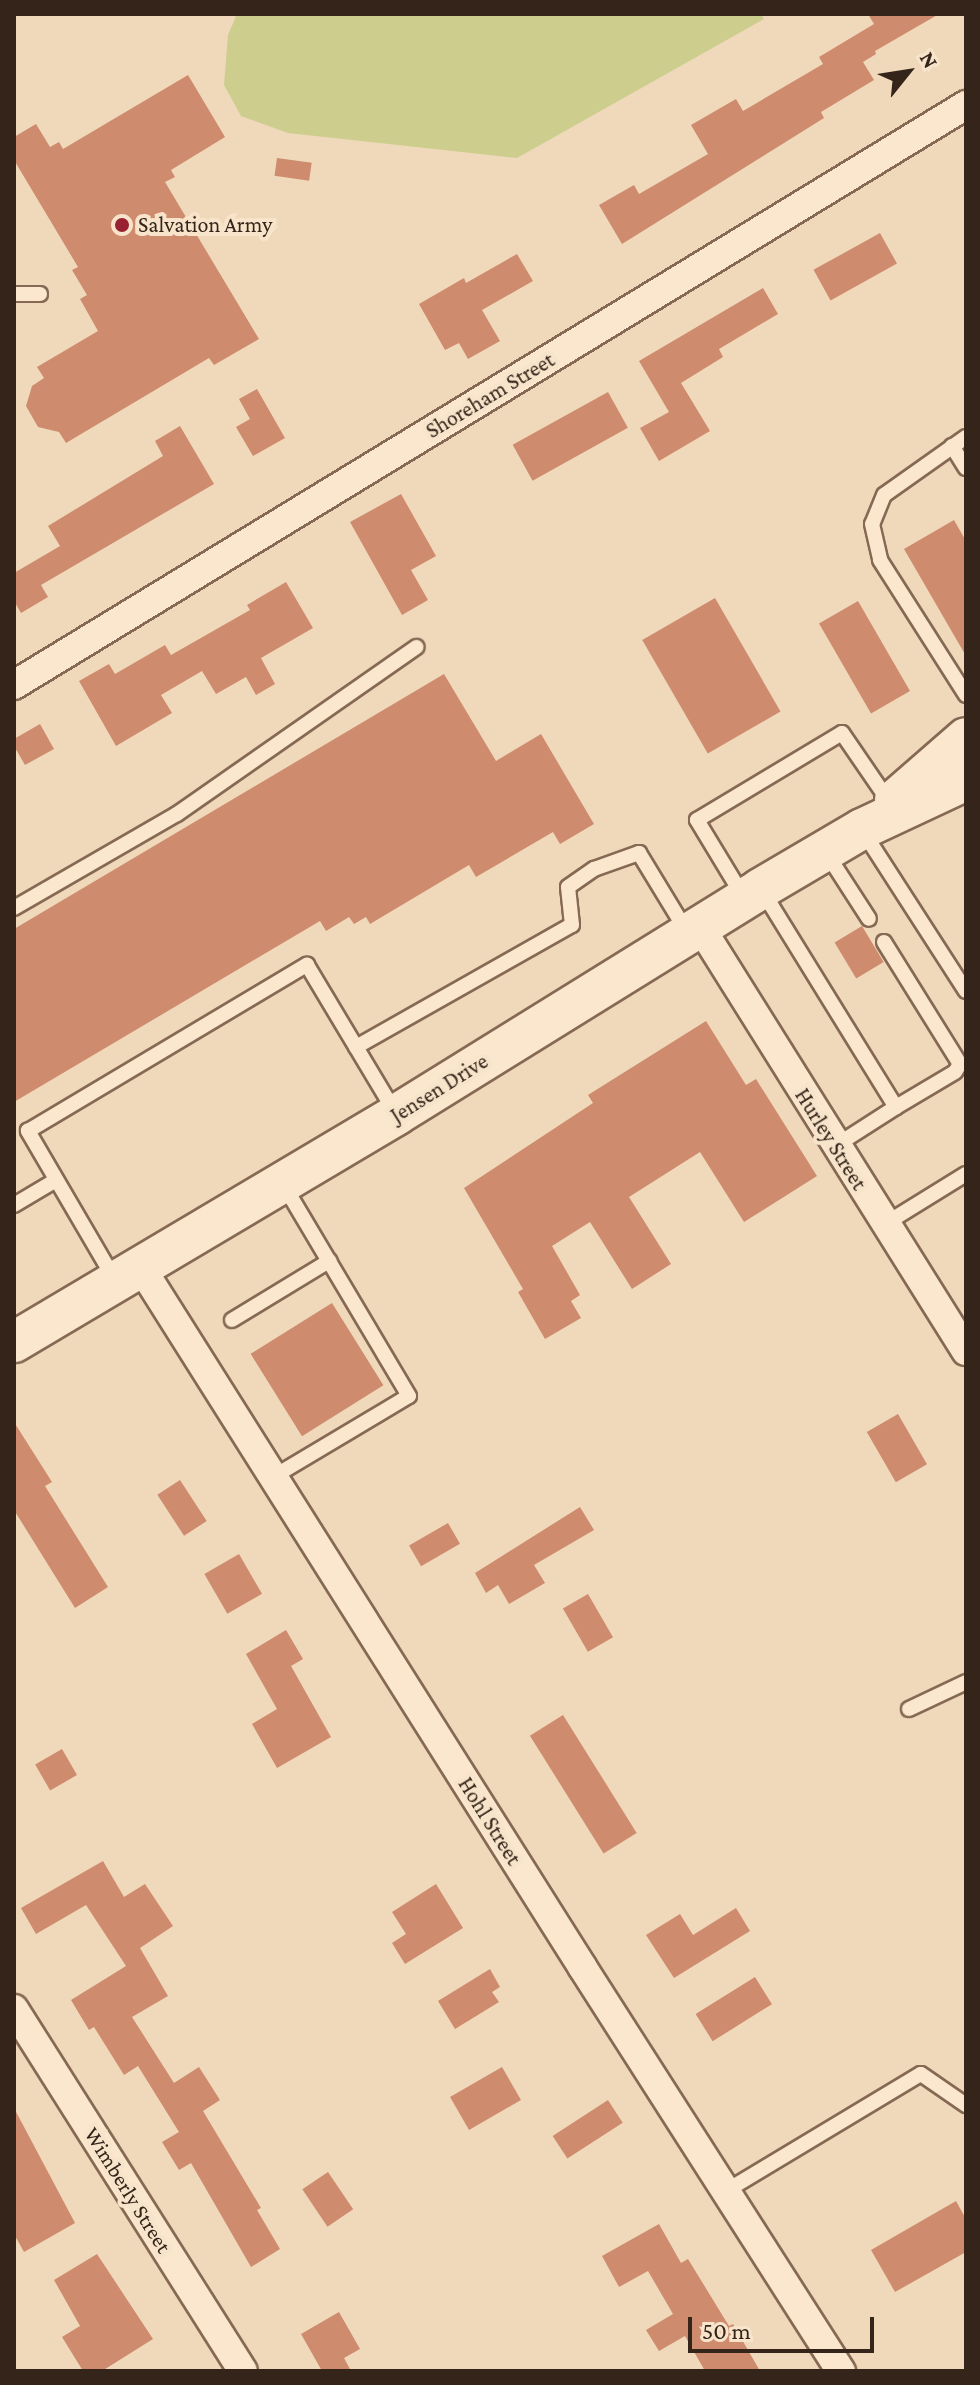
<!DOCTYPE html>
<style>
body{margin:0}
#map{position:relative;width:980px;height:2385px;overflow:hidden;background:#efd9ba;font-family:"Crimson Pro",serif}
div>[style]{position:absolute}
.green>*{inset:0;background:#cdcd8e}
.building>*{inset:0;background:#cf8b6e;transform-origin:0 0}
.roads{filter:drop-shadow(2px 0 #866954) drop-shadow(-2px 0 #866954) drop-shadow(0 2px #866954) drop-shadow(0 -2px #866954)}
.service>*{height:14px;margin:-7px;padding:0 7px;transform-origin:7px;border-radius:7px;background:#fae7cd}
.minor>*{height:28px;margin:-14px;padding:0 14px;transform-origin:14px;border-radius:14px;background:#fae7cd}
.secondary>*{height:40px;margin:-20px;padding:0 20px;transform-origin:20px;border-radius:20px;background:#fae7cd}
.dots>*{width:22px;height:22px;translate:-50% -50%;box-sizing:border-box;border:4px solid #f7e4ca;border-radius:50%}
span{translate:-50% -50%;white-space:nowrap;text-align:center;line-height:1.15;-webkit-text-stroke:8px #f7e4ca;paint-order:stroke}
.poi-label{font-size:22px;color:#35241a}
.left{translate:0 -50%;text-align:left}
.street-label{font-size:22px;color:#35241a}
.frame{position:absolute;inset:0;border:16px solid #35241a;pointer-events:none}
.north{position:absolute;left:868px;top:32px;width:80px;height:80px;-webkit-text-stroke:6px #f7e4ca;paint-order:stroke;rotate:60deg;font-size:22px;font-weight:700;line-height:32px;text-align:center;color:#35241a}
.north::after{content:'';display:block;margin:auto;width:28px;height:36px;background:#35241a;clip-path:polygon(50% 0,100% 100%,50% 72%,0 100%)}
.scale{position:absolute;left:688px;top:2317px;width:186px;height:36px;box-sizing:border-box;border:4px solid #35241a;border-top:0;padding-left:10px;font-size:24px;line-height:28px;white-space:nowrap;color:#35241a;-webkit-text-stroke:6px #f7e4ca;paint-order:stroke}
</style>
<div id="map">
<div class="green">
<i style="clip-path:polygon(237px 14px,761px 14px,764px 19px,517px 158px,288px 133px,241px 116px,224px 85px,228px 35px)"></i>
</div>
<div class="building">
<i style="clip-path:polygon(868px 14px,939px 14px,875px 51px,876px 54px,863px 62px,874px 80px,821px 112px,824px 118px,622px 244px,599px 205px,634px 185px,639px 194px,708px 154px,691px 125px,736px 99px,743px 111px,823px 64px,819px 57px,874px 24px)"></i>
<i style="clip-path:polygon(188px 75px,225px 137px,171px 170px,175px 177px,165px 182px,259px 339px,214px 365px,209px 358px,66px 443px,59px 432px,38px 427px,26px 406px,32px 386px,44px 378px,37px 367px,98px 331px,80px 299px,87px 295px,72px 270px,78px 267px,14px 160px,14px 137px,36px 124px,50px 147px,59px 142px,63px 149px)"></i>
<i style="left:277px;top:158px;width:35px;height:18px;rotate:8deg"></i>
<i style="left:880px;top:233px;width:35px;height:76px;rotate:61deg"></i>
<i style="clip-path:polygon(517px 254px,533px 281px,482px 310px,500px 341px,468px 359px,459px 343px,445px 350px,419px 304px,464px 278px,466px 283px)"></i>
<i style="clip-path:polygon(763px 288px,778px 314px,719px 349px,723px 357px,681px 383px,710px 431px,659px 461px,640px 428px,669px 412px,639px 361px)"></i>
<i style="clip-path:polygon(257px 389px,285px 438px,253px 456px,236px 427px,250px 419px,239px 399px)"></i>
<i style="left:608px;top:392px;width:41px;height:109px;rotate:61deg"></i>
<i style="clip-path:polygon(180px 426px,214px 484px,41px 585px,48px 597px,21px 613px,14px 601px,14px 573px,60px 546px,48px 526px,163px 456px,155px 441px)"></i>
<i style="clip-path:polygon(401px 494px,436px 556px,411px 570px,428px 600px,402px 615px,350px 522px)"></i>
<i style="clip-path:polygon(954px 520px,966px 541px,966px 656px,904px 549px)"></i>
<i style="clip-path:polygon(286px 582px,313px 628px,261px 658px,275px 684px,256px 695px,246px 677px,216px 694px,202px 671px,161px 695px,172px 713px,116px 746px,79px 681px,109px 664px,115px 674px,165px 645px,171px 655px,250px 610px,247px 605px)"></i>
<i style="left:715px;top:598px;width:131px;height:84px;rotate:60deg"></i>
<i style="left:858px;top:601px;width:104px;height:45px;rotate:60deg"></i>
<i style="clip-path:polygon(444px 674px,496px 761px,541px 734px,594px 824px,560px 844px,553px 832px,476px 877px,469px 865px,370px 924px,366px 917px,354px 924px,349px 917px,326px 931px,320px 921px,14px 1102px,14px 929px)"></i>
<i style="clip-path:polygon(40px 724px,54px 749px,25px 765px,14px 746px,14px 739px)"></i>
<i style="left:862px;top:926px;width:42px;height:32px;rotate:59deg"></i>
<i style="clip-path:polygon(706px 1021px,746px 1085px,756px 1079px,817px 1176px,744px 1222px,700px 1152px,629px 1197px,671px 1264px,632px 1289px,590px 1222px,552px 1246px,580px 1295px,571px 1301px,581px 1318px,545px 1339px,518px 1292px,523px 1289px,464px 1188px,593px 1103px,588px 1095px)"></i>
<i style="left:332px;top:1303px;width:97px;height:96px;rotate:58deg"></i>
<i style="left:898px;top:1414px;width:58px;height:36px;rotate:60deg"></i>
<i style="clip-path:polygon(14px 1422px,52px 1482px,45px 1486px,108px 1587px,75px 1608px,14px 1510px)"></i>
<i style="left:180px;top:1480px;width:49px;height:27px;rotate:57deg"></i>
<i style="clip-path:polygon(580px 1507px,594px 1530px,534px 1565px,545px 1583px,509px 1604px,498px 1585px,486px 1593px,475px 1573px)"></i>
<i style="left:448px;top:1523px;width:24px;height:45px;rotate:60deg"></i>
<i style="left:239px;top:1554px;width:46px;height:40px;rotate:60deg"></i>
<i style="left:588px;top:1594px;width:50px;height:29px;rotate:60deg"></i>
<i style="clip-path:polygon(286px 1630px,303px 1659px,291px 1666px,331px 1737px,277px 1768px,252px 1724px,277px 1709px,246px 1654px)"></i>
<i style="left:563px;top:1715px;width:139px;height:39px;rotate:58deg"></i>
<i style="left:62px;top:1749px;width:30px;height:31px;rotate:60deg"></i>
<i style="clip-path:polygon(103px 1861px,124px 1897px,145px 1884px,173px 1926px,140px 1948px,168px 1996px,132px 2017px,174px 2083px,199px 2067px,220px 2100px,203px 2111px,261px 2208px,257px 2210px,280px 2249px,251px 2267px,191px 2163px,179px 2170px,162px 2142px,179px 2132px,138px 2066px,124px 2075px,94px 2027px,89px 2030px,71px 2000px,126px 1966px,86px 1905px,36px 1934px,21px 1908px)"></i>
<i style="clip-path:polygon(436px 1884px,463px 1928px,405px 1964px,392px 1943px,406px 1934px,392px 1912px)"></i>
<i style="clip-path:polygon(736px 1908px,750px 1931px,674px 1978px,646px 1935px,680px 1914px,693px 1935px)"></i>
<i style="clip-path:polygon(490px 1969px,500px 1987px,492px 1992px,499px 2002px,455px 2029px,438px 2001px)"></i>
<i style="left:755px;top:1977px;width:32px;height:70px;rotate:58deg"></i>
<i style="left:502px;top:2067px;width:38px;height:60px;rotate:60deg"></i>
<i style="left:608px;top:2100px;width:27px;height:66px;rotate:57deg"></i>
<i style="clip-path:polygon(14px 2108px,75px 2223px,24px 2252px,14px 2234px)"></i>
<i style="left:328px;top:2172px;width:45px;height:31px;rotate:56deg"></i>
<i style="clip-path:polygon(956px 2201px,966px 2219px,966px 2252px,895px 2292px,871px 2250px)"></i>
<i style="clip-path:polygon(659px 2224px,681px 2263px,688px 2259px,729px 2326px,733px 2324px,760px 2371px,705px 2371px,685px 2336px,659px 2351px,646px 2330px,673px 2314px,648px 2271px,619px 2287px,602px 2256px)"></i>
<i style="clip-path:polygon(97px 2254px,153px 2339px,102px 2371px,83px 2371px,62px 2337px,80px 2326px,54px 2280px)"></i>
<i style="clip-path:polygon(339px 2312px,360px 2349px,344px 2358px,351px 2371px,322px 2371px,301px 2334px)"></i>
</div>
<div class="roads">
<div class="service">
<i style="left:14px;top:294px;width:26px"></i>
<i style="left:966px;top:437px;width:100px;rotate:144.7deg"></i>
<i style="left:884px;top:495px;width:31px;rotate:112deg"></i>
<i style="left:872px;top:524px;width:37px;rotate:77deg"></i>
<i style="left:880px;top:560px;width:160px;rotate:57.5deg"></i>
<i style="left:952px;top:446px;width:26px;rotate:58deg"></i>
<i style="left:864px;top:833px;width:188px;rotate:57.2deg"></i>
<i style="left:827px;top:854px;width:77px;rotate:57.1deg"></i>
<i style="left:763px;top:892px;width:253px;rotate:58.3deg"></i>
<i style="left:896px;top:1107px;width:72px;rotate:147.4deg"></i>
<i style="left:743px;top:896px;width:89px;rotate:-121.2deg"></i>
<i style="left:697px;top:820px;width:169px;rotate:-31deg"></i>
<i style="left:842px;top:733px;width:85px;rotate:55.6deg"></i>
<i style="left:14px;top:908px;width:188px;rotate:-30deg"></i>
<i style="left:177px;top:814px;width:292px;rotate:-34.9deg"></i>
<i style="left:884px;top:942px;width:144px;rotate:58.1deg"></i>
<i style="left:960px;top:1064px;width:9px;rotate:122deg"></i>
<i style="left:955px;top:1072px;width:69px;rotate:149.3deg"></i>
<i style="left:356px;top:1047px;width:248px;rotate:-29.5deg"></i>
<i style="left:572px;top:925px;width:38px;rotate:-96deg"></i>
<i style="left:568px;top:887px;width:32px;rotate:-35deg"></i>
<i style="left:594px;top:869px;width:48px;rotate:-19.6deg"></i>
<i style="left:639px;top:853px;width:92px;rotate:58.7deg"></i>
<i style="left:14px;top:1205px;width:49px;rotate:-30.8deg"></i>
<i style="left:885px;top:1224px;width:95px;rotate:-31.7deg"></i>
<i style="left:115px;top:1280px;width:173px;rotate:-120.3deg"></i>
<i style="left:28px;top:1131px;width:325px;rotate:-30.8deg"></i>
<i style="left:307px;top:965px;width:171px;rotate:59.1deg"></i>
<i style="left:232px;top:1320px;width:114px;rotate:-31.3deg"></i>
<i style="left:273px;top:1477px;width:158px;rotate:-30.8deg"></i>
<i style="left:409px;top:1396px;width:247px;rotate:-120.7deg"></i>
<i style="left:909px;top:1709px;width:63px;rotate:-25.3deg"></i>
<i style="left:726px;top:2191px;width:227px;rotate:-31deg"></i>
<i style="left:921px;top:2074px;width:55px;rotate:34.6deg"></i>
</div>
<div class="minor">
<i style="left:14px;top:685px;width:1115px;rotate:-31.35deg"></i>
<i style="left:699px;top:925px;width:503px;rotate:57.92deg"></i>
<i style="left:142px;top:1269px;width:826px;rotate:57.75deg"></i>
<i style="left:583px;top:1968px;width:479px;rotate:57.4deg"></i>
<i style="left:14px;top:2009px;width:428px;rotate:57.7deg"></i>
</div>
<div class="secondary">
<i style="left:895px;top:800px;width:94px;rotate:-41.1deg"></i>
<i style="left:14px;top:1342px;width:444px;rotate:-30.7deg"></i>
<i style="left:396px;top:1115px;width:428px;rotate:-31.8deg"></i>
<i style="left:760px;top:889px;width:118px;rotate:-30.5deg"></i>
<i style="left:862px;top:829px;width:115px;rotate:-25.2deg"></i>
</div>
</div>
<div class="dots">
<i style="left:122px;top:225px;background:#982231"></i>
</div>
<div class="poi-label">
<span class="left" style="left:138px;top:225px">Salvation Army</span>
</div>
<div class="street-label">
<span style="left:490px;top:395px;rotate:-31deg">Shoreham Street</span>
<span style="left:439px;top:1088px;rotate:-32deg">Jensen Drive</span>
<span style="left:831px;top:1139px;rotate:58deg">Hurley Street</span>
<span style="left:490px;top:1821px;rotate:58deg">Hohl Street</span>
<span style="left:128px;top:2190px;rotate:58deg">Wimberly Street</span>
</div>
<div class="frame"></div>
<div class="north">N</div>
<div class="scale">50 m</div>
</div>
